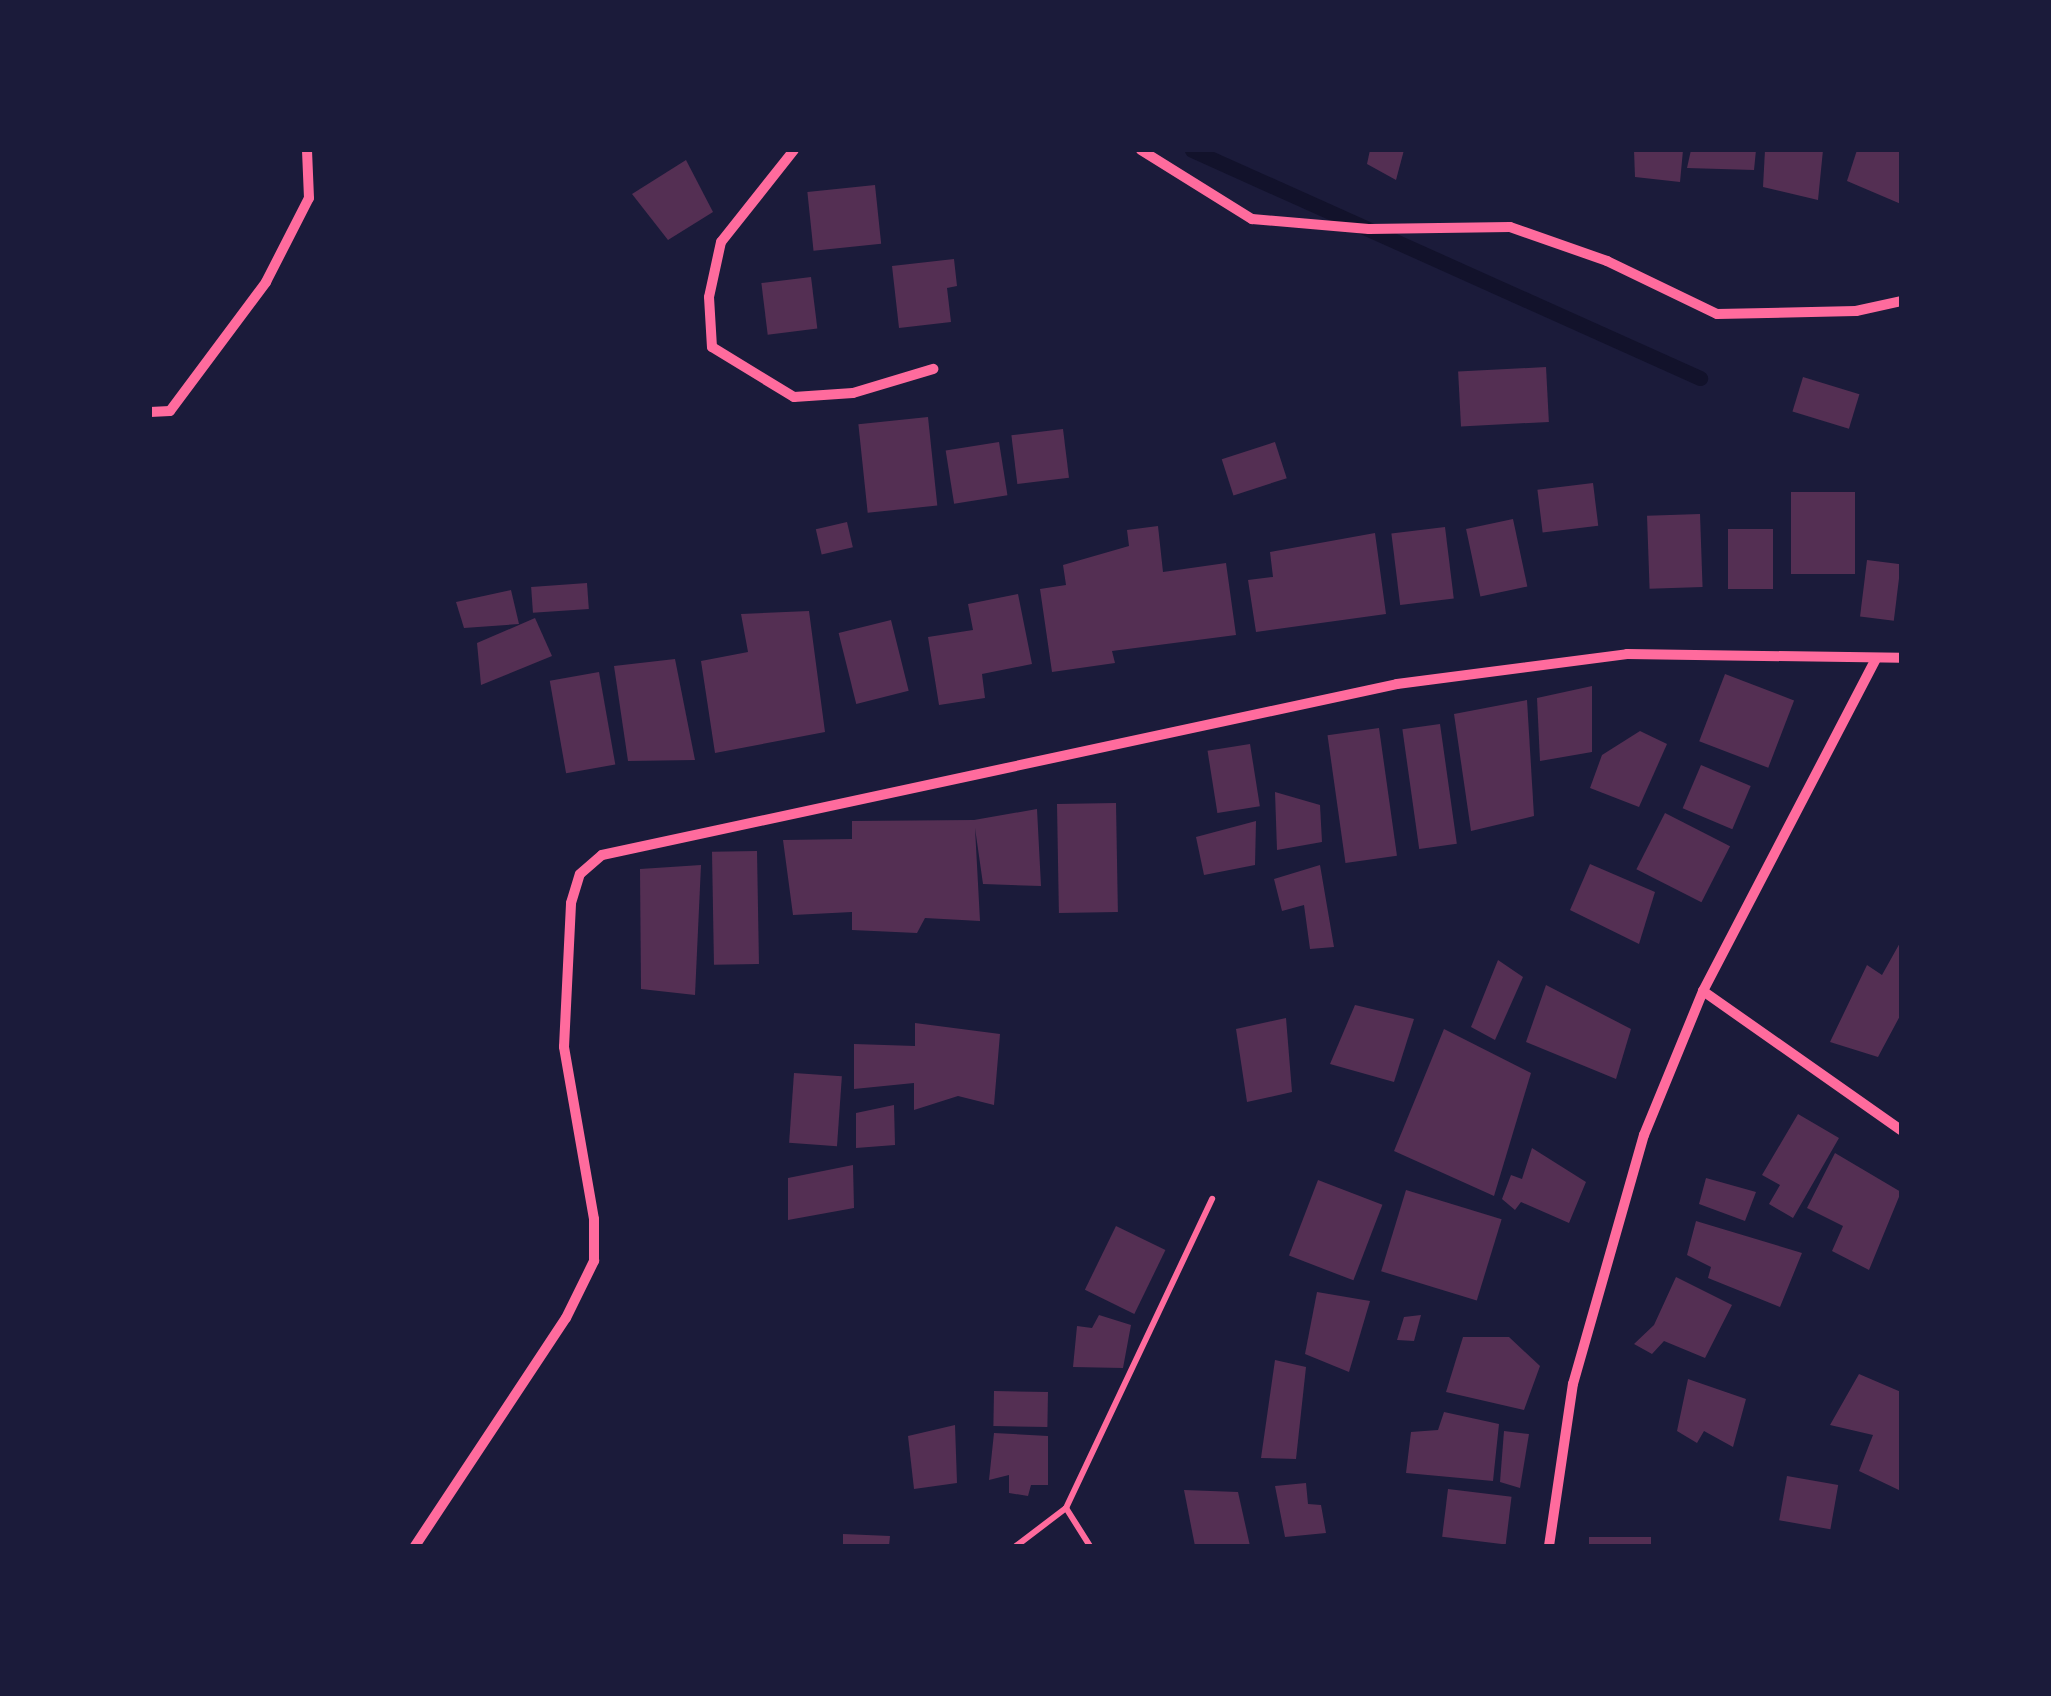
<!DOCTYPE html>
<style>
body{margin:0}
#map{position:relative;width:2051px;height:1696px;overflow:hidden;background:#1b1b3a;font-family:"PT Sans",sans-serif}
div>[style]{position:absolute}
.stream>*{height:15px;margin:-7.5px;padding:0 7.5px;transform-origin:7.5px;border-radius:7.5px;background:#12122b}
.building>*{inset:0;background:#542f53;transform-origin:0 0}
.path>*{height:6px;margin:-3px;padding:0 3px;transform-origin:3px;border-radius:3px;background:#ff6b9d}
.minor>*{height:10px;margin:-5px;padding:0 5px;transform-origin:5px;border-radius:5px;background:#ff6b9d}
span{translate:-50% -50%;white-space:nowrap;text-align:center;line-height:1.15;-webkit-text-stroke:10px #1b1b3a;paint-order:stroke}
.frame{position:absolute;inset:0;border:152px solid #1b1b3a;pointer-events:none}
</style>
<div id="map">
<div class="stream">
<i style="left:1192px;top:150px;width:557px;rotate:24.17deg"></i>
</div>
<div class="building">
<i style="clip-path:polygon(1370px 150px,1404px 150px,1396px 180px,1367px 164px)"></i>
<i style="clip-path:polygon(1634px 150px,1683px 150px,1680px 182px,1635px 177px)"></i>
<i style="clip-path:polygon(1691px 150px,1756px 150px,1754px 170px,1687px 168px)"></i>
<i style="clip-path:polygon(1765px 150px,1823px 150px,1818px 200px,1763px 187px)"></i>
<i style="clip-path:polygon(1857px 150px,1901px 150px,1901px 204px,1847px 181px)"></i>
<i style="clip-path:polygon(686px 160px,713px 212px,668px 240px,632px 194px)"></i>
<i style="left:875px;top:185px;width:59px;height:68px;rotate:84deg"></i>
<i style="clip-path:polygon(954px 259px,957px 286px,947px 288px,951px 322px,899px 328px,892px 266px)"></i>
<i style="left:811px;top:277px;width:52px;height:50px;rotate:83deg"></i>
<i style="left:1546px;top:367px;width:55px;height:88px;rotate:87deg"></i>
<i style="left:1803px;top:377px;width:59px;height:36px;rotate:17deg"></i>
<i style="left:928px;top:417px;width:89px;height:70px;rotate:84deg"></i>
<i style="left:1063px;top:429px;width:49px;height:52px;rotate:83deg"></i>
<i style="left:999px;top:442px;width:54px;height:54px;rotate:81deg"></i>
<i style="left:1275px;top:442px;width:38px;height:56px;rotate:72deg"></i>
<i style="left:1593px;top:483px;width:43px;height:56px;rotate:83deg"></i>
<i style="left:1791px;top:492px;width:64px;height:82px"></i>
<i style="left:1700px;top:514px;width:73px;height:53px;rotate:88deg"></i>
<i style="left:1513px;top:519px;width:69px;height:48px;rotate:78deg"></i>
<i style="left:847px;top:522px;width:26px;height:32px;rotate:77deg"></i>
<i style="clip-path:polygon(1158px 526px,1163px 572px,1226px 563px,1236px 635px,1112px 651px,1115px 663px,1052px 672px,1040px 589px,1066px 585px,1063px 565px,1129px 546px,1127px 530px)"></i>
<i style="left:1445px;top:527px;width:72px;height:54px;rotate:83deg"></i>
<i style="left:1728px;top:529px;width:45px;height:60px"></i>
<i style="clip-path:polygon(1375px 533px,1386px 614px,1256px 632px,1248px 580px,1273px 577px,1270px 552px)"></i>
<i style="left:1867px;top:560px;width:34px;height:57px;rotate:7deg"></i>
<i style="left:587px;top:583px;width:26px;height:56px;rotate:86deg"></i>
<i style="clip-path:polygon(511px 590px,519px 624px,464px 628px,456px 602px)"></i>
<i style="clip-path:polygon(1018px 594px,1032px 664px,982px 674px,985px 698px,939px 705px,928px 637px,973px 630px,968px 604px)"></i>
<i style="clip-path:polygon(809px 611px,825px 732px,715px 753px,701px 661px,748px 652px,741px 614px)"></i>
<i style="clip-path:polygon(535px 618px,552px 656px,481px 685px,477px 643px)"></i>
<i style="left:891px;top:620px;width:73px;height:54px;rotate:76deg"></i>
<i style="clip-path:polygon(675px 659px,695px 760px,628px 761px,614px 666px)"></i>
<i style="left:599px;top:672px;width:94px;height:50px;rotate:80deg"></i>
<i style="left:1725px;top:674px;width:74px;height:72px;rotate:21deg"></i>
<i style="clip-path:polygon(1592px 686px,1592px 752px,1540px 761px,1537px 698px)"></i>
<i style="clip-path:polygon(1527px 700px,1534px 816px,1471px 831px,1454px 714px)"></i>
<i style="left:1440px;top:724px;width:121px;height:38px;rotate:82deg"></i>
<i style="left:1379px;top:728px;width:129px;height:52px;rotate:82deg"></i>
<i style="clip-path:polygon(1640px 731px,1667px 744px,1639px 807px,1590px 788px,1602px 755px)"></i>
<i style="left:1250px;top:744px;width:63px;height:43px;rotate:81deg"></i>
<i style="left:1701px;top:765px;width:54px;height:47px;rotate:23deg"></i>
<i style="clip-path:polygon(1275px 792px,1320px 805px,1322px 842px,1277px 850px)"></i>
<i style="left:1116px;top:803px;width:109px;height:59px;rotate:89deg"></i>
<i style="clip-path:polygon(1037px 809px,1041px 886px,983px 884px,975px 828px,980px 921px,925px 918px,917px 933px,852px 930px,852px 912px,793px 915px,783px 840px,852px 839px,852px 821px,974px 820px)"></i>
<i style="left:1665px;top:813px;width:73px;height:63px;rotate:27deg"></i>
<i style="clip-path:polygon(1256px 821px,1255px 865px,1204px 875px,1196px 837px)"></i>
<i style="left:757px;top:851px;width:113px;height:45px;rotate:89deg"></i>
<i style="clip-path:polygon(1590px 864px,1655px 892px,1639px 944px,1570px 910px)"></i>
<i style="clip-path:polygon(701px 865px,695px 995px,641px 989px,640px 869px)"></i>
<i style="clip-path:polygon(1320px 865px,1334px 947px,1310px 949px,1304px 905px,1282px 911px,1274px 879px)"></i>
<i style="clip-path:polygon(1901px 941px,1901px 1014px,1878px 1057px,1830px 1042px,1867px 965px,1882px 975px)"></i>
<i style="clip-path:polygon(1498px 960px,1523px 977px,1495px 1040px,1471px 1027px)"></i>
<i style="clip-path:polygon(1546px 985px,1631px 1029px,1616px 1079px,1526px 1042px)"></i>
<i style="clip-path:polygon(1355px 1005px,1414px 1019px,1394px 1082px,1330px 1064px)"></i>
<i style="clip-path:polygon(1286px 1018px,1292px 1092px,1247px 1102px,1236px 1029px)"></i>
<i style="clip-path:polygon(915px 1023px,1000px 1034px,994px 1105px,958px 1096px,914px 1110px,914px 1083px,854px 1089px,854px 1044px,915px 1046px)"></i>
<i style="clip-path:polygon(1444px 1029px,1531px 1073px,1494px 1196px,1394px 1151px)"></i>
<i style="left:794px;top:1073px;width:48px;height:70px;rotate:4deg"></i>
<i style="clip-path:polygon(894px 1105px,895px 1145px,856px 1148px,856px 1113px)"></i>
<i style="clip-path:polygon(1798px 1114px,1839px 1138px,1793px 1218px,1769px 1204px,1780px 1185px,1762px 1175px)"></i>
<i style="clip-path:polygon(1532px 1148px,1586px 1182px,1569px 1223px,1521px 1202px,1515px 1210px,1502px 1199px,1511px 1175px,1522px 1179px)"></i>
<i style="clip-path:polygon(1835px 1153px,1901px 1192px,1869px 1270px,1832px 1251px,1843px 1226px,1807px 1208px)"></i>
<i style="clip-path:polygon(853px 1165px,854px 1208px,788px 1220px,788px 1178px)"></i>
<i style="clip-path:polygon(1706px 1178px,1756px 1192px,1745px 1221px,1699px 1204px)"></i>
<i style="left:1318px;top:1180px;width:69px;height:81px;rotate:21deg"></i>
<i style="left:1406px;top:1190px;width:100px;height:85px;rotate:17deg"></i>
<i style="clip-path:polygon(1696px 1221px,1802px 1253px,1780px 1307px,1708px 1278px,1711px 1267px,1687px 1255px)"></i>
<i style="left:1116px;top:1226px;width:55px;height:71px;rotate:26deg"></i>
<i style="clip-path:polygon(1676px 1277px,1732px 1305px,1705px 1358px,1664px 1341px,1652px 1354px,1634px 1344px,1654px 1325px)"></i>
<i style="clip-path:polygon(1317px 1292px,1370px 1301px,1349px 1372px,1305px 1354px)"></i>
<i style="clip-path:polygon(1099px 1315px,1131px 1325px,1123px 1368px,1073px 1367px,1077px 1326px,1092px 1328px)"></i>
<i style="clip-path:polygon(1421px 1315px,1414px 1341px,1397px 1340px,1404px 1317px)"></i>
<i style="clip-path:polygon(1463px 1337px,1509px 1337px,1540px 1366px,1524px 1410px,1446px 1392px)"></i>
<i style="clip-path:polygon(1275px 1360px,1306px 1367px,1296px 1459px,1261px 1458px)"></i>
<i style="clip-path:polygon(1859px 1374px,1901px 1392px,1901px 1491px,1859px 1471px,1873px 1435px,1830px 1425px)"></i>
<i style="clip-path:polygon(1688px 1379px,1746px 1399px,1733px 1447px,1704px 1431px,1697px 1443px,1677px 1431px)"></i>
<i style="left:994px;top:1391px;width:54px;height:35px;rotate:1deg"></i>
<i style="clip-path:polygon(1444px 1412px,1499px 1424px,1493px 1481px,1406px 1473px,1411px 1432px,1438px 1430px)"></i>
<i style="clip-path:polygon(955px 1425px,957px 1483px,914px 1489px,908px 1436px)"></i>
<i style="clip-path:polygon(1504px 1431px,1529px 1434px,1520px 1488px,1500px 1482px)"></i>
<i style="clip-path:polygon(994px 1433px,1048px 1436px,1048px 1485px,1031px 1485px,1028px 1496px,1009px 1493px,1009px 1475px,989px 1480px)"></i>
<i style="left:1787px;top:1476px;width:52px;height:45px;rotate:10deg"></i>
<i style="clip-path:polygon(1306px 1483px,1308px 1504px,1321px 1505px,1326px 1533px,1285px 1537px,1275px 1486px)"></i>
<i style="left:1448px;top:1489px;width:64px;height:48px;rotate:7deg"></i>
<i style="clip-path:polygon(1184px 1490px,1238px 1492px,1250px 1546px,1195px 1546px)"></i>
<i style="clip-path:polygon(843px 1534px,890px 1536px,889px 1546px,843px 1546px)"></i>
<i style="left:1651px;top:1537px;width:9px;height:62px;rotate:90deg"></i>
</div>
<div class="path">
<i style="left:1066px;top:1508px;width:45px;rotate:57.7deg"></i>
<i style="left:1016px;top:1546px;width:63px;rotate:-37.2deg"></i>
<i style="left:1066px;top:1508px;width:342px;rotate:-64.7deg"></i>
</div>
<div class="minor">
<i style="left:794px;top:150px;width:117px;rotate:128.4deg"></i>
<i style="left:721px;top:242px;width:56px;rotate:102.3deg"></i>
<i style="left:709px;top:297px;width:50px;rotate:86.6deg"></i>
<i style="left:712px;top:347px;width:96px;rotate:31.4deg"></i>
<i style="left:794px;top:397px;width:59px;rotate:-3.9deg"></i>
<i style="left:853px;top:393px;width:84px;rotate:-16.7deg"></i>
<i style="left:1141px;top:150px;width:131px;rotate:31.9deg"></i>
<i style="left:1252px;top:219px;width:117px;rotate:4.9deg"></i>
<i style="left:1369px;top:229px;width:141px;rotate:-0.8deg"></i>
<i style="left:1510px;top:227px;width:103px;rotate:19.3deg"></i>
<i style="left:1607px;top:261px;width:122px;rotate:25.7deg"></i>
<i style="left:1717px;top:314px;width:139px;rotate:-1.2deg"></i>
<i style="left:1856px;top:311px;width:46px;rotate:-12.5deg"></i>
<i style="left:150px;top:412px;width:20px;rotate:-3deg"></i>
<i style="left:170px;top:411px;width:161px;rotate:-53.3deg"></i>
<i style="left:266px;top:282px;width:94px;rotate:-62.9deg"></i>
<i style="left:309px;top:198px;width:48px;rotate:-92.4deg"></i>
<i style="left:1703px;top:991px;width:242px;rotate:35.1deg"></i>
<i style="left:415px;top:1546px;width:273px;rotate:-56.5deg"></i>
<i style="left:566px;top:1318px;width:64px;rotate:-63.8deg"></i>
<i style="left:594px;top:1261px;width:42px;rotate:-90deg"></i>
<i style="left:594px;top:1219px;width:175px;rotate:-99.9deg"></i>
<i style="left:564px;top:1047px;width:144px;rotate:-87.2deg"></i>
<i style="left:571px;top:903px;width:30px;rotate:-73deg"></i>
<i style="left:580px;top:874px;width:29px;rotate:-41deg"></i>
<i style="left:602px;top:855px;width:813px;rotate:-12.14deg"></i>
<i style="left:1397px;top:684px;width:232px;rotate:-7.4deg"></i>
<i style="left:1627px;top:654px;width:274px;rotate:0.8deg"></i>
<i style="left:1549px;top:1546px;width:164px;rotate:-81.6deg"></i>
<i style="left:1573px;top:1384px;width:259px;rotate:-74.1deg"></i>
<i style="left:1644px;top:1135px;width:156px;rotate:-67.7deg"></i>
<i style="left:1703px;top:991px;width:375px;rotate:-62.5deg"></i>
</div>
<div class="frame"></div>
</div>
